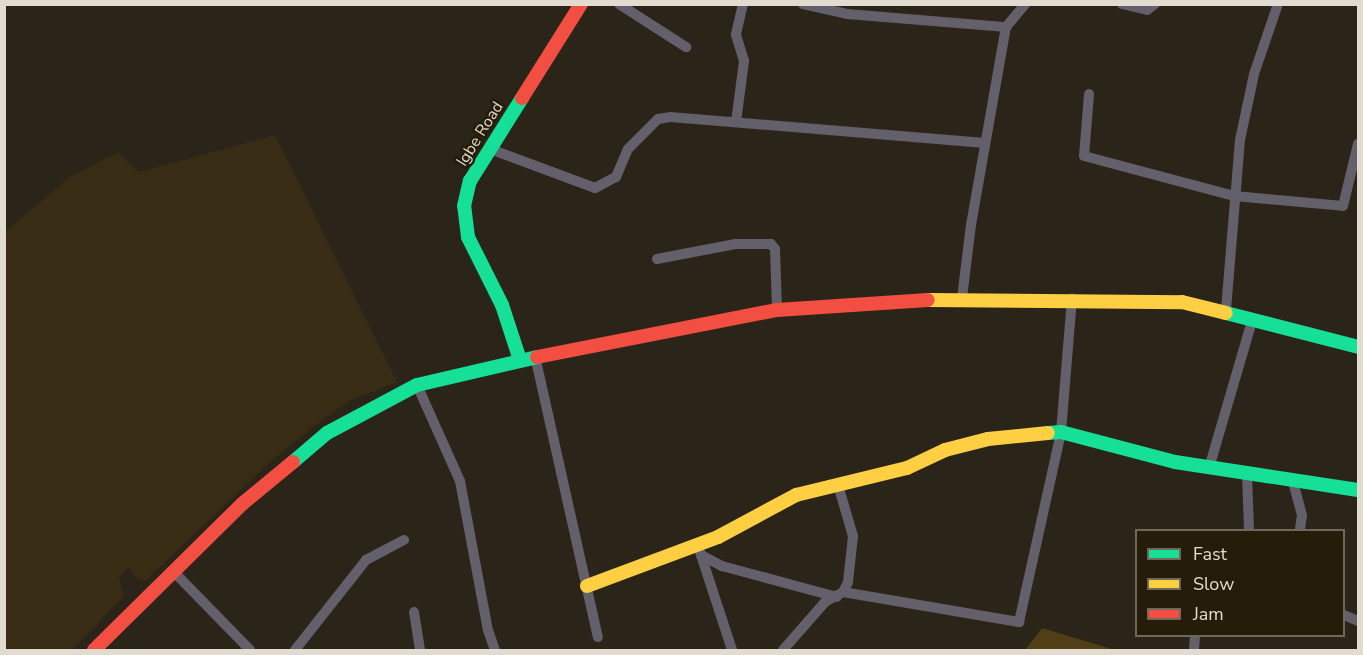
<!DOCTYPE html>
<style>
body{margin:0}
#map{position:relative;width:1363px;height:655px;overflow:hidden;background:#2a2419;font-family:"Nunito Sans",sans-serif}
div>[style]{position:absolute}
.built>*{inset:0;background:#382c14}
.green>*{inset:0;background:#523e16}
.street>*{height:10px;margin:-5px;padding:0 5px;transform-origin:5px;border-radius:5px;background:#635f6b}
.fast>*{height:14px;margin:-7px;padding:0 7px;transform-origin:7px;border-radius:7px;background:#16e098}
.slow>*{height:14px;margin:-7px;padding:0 7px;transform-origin:7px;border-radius:7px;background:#ffcf43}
.jam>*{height:14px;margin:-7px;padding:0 7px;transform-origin:7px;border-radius:7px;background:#f24e42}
span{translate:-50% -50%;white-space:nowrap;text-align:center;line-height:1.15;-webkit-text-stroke:5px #261c0a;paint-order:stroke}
.street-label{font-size:16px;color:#e2dbd0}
.frame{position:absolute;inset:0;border:6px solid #e2dbd0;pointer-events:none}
.legend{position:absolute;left:1135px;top:529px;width:210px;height:108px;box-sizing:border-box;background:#261c0a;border:2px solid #716859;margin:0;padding:8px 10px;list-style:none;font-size:18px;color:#e2dbd0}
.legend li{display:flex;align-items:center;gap:12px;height:30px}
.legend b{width:30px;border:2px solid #716859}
</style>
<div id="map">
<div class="built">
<i style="clip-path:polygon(275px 135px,397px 382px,349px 401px,313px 427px,267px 465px,145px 581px,137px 579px,128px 567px,119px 578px,124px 596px,72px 650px,5px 650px,5px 232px,71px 176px,118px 152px,138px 172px)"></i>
</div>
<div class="green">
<i style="clip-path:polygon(1042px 628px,1115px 650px,1025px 650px)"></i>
</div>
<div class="street">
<i style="left:619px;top:4px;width:80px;rotate:32.7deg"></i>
<i style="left:803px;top:4px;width:45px;rotate:12.8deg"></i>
<i style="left:847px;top:14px;width:160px;rotate:4.7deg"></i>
<i style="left:1122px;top:4px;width:26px;rotate:13deg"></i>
<i style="left:1147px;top:10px;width:10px;rotate:-37deg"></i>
<i style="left:1089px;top:94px;width:62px;rotate:94.6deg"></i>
<i style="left:1084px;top:156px;width:155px;rotate:14.9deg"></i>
<i style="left:1234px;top:196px;width:109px;rotate:5.2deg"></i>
<i style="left:1343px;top:206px;width:64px;rotate:-76.4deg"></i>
<i style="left:736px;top:122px;width:62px;rotate:-82.5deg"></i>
<i style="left:744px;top:61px;width:28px;rotate:-107deg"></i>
<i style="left:736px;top:34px;width:31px;rotate:-77deg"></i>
<i style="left:490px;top:149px;width:112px;rotate:20.4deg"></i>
<i style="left:595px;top:188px;width:24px;rotate:-28deg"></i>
<i style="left:616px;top:177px;width:30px;rotate:-67deg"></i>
<i style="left:628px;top:149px;width:42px;rotate:-45deg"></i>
<i style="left:658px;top:119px;width:12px;rotate:-9deg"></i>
<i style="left:670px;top:117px;width:316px;rotate:4.7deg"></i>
<i style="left:657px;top:259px;width:80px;rotate:-10.8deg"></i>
<i style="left:736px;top:244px;width:35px"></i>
<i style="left:771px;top:244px;width:6px;rotate:51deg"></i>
<i style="left:775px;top:249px;width:61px;rotate:88.1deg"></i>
<i style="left:962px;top:298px;width:74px;rotate:-83deg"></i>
<i style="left:971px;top:225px;width:201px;rotate:-80deg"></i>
<i style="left:1006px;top:27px;width:30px;rotate:-50deg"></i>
<i style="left:1226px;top:310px;width:171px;rotate:-85.3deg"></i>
<i style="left:1240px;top:140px;width:67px;rotate:-78deg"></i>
<i style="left:1254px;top:74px;width:74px;rotate:-71.1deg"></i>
<i style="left:535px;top:356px;width:288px;rotate:77.4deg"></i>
<i style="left:417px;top:385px;width:105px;rotate:65.9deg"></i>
<i style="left:460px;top:481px;width:152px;rotate:79.4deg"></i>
<i style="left:488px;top:630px;width:21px;rotate:71deg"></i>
<i style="left:1209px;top:468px;width:156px;rotate:-73.7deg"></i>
<i style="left:1247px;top:475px;width:55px;rotate:87.9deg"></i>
<i style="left:1292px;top:478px;width:38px;rotate:75deg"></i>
<i style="left:1302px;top:515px;width:15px;rotate:98deg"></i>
<i style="left:700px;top:552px;width:103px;rotate:71.9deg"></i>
<i style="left:701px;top:555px;width:24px;rotate:28deg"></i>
<i style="left:722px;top:566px;width:119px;rotate:15.1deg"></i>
<i style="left:173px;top:571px;width:110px;rotate:45.7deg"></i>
<i style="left:843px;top:592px;width:179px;rotate:9.7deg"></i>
<i style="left:1019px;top:622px;width:195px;rotate:-77.5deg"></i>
<i style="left:1061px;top:432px;width:134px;rotate:-85.3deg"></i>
<i style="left:414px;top:612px;width:38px;rotate:81deg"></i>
<i style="left:1344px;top:615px;width:15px;rotate:23deg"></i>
<i style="left:295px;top:650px;width:115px;rotate:-51.7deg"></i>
<i style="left:366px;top:560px;width:43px;rotate:-27.8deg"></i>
<i style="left:783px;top:650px;width:64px;rotate:-48.8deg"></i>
<i style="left:825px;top:602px;width:21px;rotate:-29deg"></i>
<i style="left:843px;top:592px;width:11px;rotate:-63deg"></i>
<i style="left:848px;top:582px;width:46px;rotate:-83.8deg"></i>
<i style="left:853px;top:536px;width:53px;rotate:-106.4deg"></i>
<i style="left:1194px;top:650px;width:14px;rotate:-86deg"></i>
</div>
<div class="fast">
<i style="left:1226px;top:313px;width:136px;rotate:14.4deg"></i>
<i style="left:520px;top:360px;width:58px;rotate:-108.1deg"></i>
<i style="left:502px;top:305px;width:76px;rotate:-116.6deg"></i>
<i style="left:468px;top:237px;width:31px;rotate:-97deg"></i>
<i style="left:464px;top:206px;width:26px;rotate:-77deg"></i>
<i style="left:470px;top:181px;width:98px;rotate:-57.9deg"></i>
<i style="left:1048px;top:433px;width:13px;rotate:-4deg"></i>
<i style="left:1061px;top:432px;width:118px;rotate:14.7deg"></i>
<i style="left:1175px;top:462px;width:185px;rotate:8.7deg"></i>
<i style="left:293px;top:462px;width:45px;rotate:-40.5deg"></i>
<i style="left:327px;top:433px;width:102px;rotate:-28.1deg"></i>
<i style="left:417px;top:385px;width:123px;rotate:-13.1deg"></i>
</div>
<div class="slow">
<i style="left:928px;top:300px;width:254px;rotate:0.5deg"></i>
<i style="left:1182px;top:302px;width:45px;rotate:14deg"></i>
<i style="left:587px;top:586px;width:140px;rotate:-20.5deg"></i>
<i style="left:718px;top:537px;width:89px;rotate:-28.3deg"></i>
<i style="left:796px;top:495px;width:114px;rotate:-13.7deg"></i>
<i style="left:907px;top:468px;width:42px;rotate:-25.3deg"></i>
<i style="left:945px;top:450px;width:44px;rotate:-14.3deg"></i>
<i style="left:988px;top:439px;width:60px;rotate:-5.7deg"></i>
</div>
<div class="jam">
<i style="left:522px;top:98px;width:111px;rotate:-57.9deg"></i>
<i style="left:537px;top:357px;width:245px;rotate:-11.1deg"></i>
<i style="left:777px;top:310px;width:151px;rotate:-3.8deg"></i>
<i style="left:94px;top:650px;width:208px;rotate:-44.6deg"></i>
<i style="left:242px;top:504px;width:66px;rotate:-39.5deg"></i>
</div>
<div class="street-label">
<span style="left:480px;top:134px;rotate:-58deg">Igbe Road</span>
</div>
<div class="frame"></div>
<ul class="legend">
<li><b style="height:8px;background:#16e098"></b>Fast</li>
<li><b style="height:8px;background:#ffcf43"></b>Slow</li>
<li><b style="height:8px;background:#f24e42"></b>Jam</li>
</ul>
</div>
